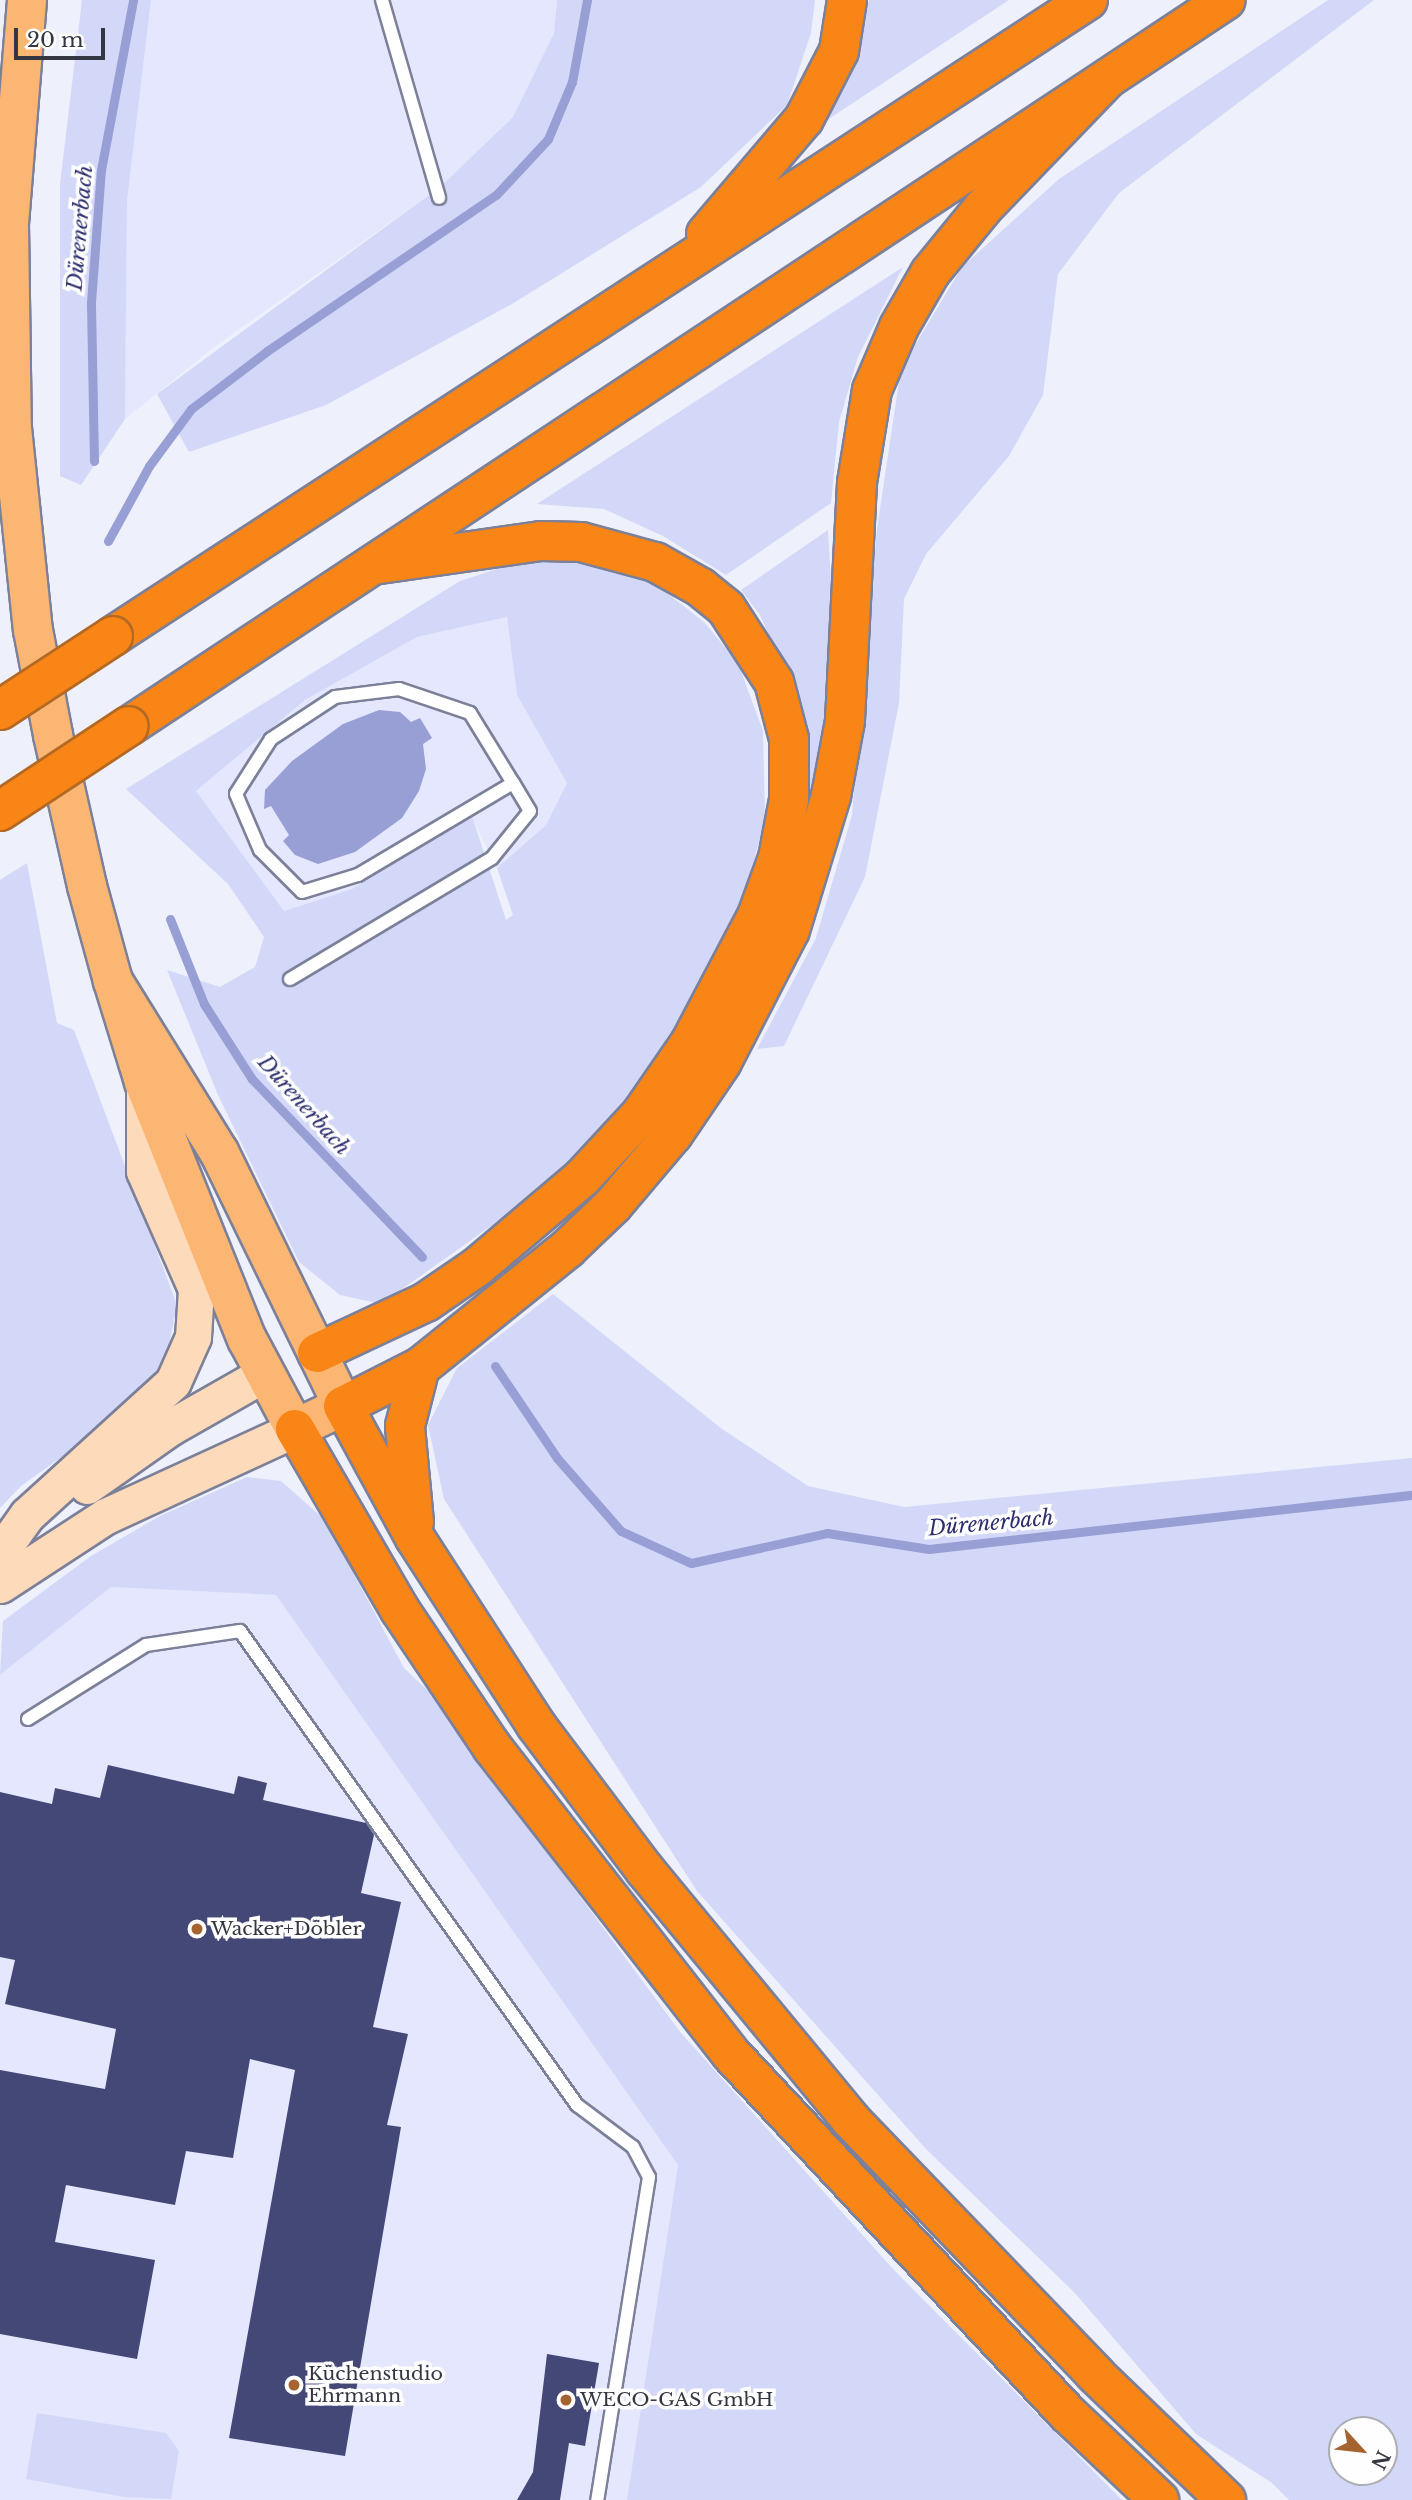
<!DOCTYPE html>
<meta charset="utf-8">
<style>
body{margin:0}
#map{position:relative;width:1412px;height:2500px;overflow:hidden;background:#eef0fc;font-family:"Libre Baskerville",serif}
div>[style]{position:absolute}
.built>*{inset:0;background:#e4e7fd}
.green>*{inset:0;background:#d3d8f8}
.water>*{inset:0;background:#989fd5}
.stream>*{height:9px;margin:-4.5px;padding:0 4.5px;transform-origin:4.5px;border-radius:4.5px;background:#989fd5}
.building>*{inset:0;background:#444877}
.roads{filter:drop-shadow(2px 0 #7c8099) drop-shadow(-2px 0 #7c8099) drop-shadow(0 2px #7c8099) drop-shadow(0 -2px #7c8099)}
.lane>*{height:12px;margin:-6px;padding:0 6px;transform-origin:6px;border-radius:6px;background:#fff}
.secondary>*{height:35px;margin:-17.5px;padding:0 17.5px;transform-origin:17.5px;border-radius:17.5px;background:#fddab9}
.primary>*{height:38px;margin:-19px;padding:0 19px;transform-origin:19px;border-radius:19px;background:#fbb673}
.highway>*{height:38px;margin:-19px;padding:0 19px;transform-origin:19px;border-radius:19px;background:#f88515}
.bridges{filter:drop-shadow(2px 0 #b36924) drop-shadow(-2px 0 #b36924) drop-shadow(0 2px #b36924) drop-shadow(0 -2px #b36924)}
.highway-bridge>*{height:38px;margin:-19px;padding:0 19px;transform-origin:19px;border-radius:19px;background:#f88515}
.dots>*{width:19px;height:19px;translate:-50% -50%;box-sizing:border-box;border:4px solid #fefefe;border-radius:50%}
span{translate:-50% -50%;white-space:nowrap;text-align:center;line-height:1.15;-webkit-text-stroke:7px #fefefe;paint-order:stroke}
.poi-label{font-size:19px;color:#343641}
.left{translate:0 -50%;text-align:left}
.water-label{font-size:21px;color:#2d2e6e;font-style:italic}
.north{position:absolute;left:1328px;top:2416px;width:70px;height:70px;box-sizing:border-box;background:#fefefe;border:2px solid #adaeb2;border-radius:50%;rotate:117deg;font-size:19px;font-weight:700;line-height:28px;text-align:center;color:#343641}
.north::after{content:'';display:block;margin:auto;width:24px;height:32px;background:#a56330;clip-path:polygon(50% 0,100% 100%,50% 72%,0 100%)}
.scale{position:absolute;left:14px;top:28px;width:91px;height:32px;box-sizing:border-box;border:4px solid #343641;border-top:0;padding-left:9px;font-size:21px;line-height:24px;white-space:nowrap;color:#343641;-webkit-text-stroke:5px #fefefe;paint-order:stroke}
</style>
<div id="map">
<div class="built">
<i style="clip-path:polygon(151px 0,557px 0,554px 33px,513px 117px,440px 187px,214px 347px,125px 419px,127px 201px)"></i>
<i style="clip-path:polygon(507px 617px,517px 695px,567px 783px,546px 825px,497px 868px,472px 817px,352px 889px,284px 911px,196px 791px,305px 700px,417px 637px)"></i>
<i style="clip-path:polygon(111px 1587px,276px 1595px,534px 1953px,678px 2165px,627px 2500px,0 2500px,0 1675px)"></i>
</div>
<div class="green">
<i style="clip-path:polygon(82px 0,151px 0,127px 201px,125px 419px,81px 485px,60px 476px,60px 184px)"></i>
<i style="clip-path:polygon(557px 0,815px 0,811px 33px,787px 105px,701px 187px,512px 304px,326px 405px,189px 452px,157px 394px,440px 187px,513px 117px,554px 33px)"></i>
<i style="clip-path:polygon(869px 0,1009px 0,821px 124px,851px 74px)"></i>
<i style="clip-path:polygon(1328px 0,1374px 0,1119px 193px,1058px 274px,1043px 395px,1009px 456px,926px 554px,904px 599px,899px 703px,865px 877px,784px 1046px,757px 1049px,816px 938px,852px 815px,877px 529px,901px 368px,962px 267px,1059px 179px)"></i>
<i style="clip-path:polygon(903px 267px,858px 357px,839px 422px,831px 503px,726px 575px,663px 536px,604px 509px,537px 504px)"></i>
<i style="clip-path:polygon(828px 530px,834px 637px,828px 725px,803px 831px,797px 700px,760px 615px,741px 590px)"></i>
<i style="clip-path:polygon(evenodd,528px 559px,598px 562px,653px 582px,704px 622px,738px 663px,763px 731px,765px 819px,742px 905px,666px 1051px,617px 1114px,529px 1199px,381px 1304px,340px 1295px,299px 1262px,218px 1095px,167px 970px,220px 987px,255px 967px,264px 937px,228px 884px,126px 789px,460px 581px,528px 559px,507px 617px,517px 695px,567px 783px,546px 825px,497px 868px,513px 915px,506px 920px,472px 816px,352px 889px,284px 911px,196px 791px,305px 700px,417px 637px,507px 617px)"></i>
<i style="clip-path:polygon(27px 863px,57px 1023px,74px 1030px,177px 1305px,165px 1365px,141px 1400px,21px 1486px,0 1508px,0 880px)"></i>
<i style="clip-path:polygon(evenodd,553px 1294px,722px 1429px,808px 1486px,904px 1507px,1412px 1458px,1412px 2500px,1289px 2500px,1272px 2483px,1196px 2434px,1074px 2292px,926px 2149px,697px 1891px,444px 1499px,428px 1425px,457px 1368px,553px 1294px,1384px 2430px,1384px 2472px,1342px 2472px,1342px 2430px,1384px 2430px)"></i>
<i style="clip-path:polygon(247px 1477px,281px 1481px,325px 1520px,404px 1668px,428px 1691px,681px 2033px,894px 2270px,1122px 2500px,627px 2500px,678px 2165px,276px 1595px,111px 1587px,0 1675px,3px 1621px,91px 1556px,160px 1516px)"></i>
<i style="clip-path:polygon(37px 2413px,166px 2433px,179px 2451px,171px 2499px,124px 2497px,26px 2479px)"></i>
</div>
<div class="water">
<i style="clip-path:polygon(379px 710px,400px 712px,411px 722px,420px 718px,432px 738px,423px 744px,426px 769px,419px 791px,402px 818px,355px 852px,318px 864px,295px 855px,283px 841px,289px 835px,271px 806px,264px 809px,265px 790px,292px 761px,343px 724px)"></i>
</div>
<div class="stream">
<i style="left:94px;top:461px;width:159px;rotate:-91.1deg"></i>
<i style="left:91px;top:302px;width:132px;rotate:-85.7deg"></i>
<i style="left:101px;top:170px;width:173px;rotate:-79.3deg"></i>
<i style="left:108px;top:541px;width:85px;rotate:-61.3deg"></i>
<i style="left:149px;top:466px;width:71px;rotate:-53.6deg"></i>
<i style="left:191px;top:409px;width:96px;rotate:-37.3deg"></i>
<i style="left:267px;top:351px;width:277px;rotate:-34.3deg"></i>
<i style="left:496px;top:195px;width:76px;rotate:-47.1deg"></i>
<i style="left:548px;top:139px;width:62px;rotate:-67.2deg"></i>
<i style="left:572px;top:82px;width:83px;rotate:-79.6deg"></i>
<i style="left:170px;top:919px;width:92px;rotate:68.2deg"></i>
<i style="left:204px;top:1004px;width:89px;rotate:57.4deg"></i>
<i style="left:252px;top:1079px;width:246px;rotate:46.3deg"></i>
<i style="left:495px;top:1366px;width:111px;rotate:56deg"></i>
<i style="left:557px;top:1458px;width:97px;rotate:48.8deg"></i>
<i style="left:621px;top:1531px;width:77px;rotate:24.6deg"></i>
<i style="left:691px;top:1563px;width:139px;rotate:-12.4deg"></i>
<i style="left:827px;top:1533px;width:103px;rotate:8.9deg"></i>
<i style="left:929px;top:1549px;width:486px;rotate:-6.4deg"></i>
</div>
<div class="building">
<i style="clip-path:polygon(108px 1765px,234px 1794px,238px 1776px,267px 1783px,263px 1800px,366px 1823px,374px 1835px,361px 1893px,401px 1902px,373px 2027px,408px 2034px,387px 2125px,401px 2127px,345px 2456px,229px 2438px,295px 2070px,250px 2059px,233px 2158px,186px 2151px,175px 2205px,66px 2185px,55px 2242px,155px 2260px,137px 2359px,0 2334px,0 2070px,105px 2089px,116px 2029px,5px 2004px,15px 1960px,0 1957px,0 1792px,52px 1804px,55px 1788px,100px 1798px)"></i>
<i style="clip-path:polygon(547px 2354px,599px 2363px,585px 2446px,569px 2443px,560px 2500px,517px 2500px,533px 2472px)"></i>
</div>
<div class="roads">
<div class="lane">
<i style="left:382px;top:0;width:206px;rotate:73.9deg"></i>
<i style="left:290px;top:979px;width:235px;rotate:-30.9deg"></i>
<i style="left:492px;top:858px;width:60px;rotate:-51deg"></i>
<i style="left:530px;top:811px;width:33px;rotate:-121deg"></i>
<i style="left:513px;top:783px;width:82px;rotate:-121.6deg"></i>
<i style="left:470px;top:713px;width:75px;rotate:-161.3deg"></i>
<i style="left:399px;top:689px;width:64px;rotate:172.9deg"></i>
<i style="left:335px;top:697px;width:77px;rotate:146.7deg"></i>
<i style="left:271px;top:739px;width:65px;rotate:122.5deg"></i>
<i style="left:236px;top:794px;width:61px;rotate:66.8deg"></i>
<i style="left:260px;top:850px;width:59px;rotate:45deg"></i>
<i style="left:302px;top:892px;width:59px;rotate:-16.9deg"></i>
<i style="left:358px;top:875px;width:180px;rotate:-30.7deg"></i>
<i style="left:28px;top:1719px;width:139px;rotate:-32.1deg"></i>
<i style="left:146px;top:1645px;width:95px;rotate:-8.5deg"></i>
<i style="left:240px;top:1631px;width:582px;rotate:54.59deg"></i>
<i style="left:577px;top:2105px;width:70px;rotate:36.9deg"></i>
<i style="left:633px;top:2147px;width:34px;rotate:62deg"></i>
<i style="left:649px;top:2177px;width:327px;rotate:99.1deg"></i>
</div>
<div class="secondary">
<i style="left:87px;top:1486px;width:103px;rotate:-35.1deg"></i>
<i style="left:171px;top:1427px;width:107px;rotate:-29.7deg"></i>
<i style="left:0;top:1553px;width:47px;rotate:-54.6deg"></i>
<i style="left:27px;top:1515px;width:197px;rotate:-42.3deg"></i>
<i style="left:173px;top:1382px;width:49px;rotate:-66deg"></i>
<i style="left:193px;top:1337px;width:48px;rotate:-86.4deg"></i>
<i style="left:196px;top:1289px;width:129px;rotate:-113.8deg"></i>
<i style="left:144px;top:1171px;width:86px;rotate:-90deg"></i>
<i style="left:0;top:1585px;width:126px;rotate:-33.1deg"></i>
<i style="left:106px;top:1516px;width:208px;rotate:-24.7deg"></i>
</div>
<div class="primary">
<i style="left:27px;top:0;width:226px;rotate:94.6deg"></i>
<i style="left:9px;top:225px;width:203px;rotate:89.2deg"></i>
<i style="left:12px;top:428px;width:203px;rotate:84.1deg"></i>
<i style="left:33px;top:630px;width:107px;rotate:79.2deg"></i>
<i style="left:53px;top:735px;width:155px;rotate:77.3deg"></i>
<i style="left:87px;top:886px;width:98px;rotate:74.7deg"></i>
<i style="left:113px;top:981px;width:106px;rotate:72.9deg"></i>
<i style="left:144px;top:1082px;width:277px;rotate:68.2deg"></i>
<i style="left:247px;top:1339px;width:102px;rotate:61.9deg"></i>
<i style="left:295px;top:1429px;width:53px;rotate:-25.6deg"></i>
<i style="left:343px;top:1406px;width:283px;rotate:-116deg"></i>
<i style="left:219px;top:1152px;width:201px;rotate:-121.8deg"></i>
</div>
<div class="highway">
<i style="left:1106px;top:80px;width:178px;rotate:133.9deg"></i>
<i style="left:983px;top:208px;width:84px;rotate:129.2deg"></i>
<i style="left:930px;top:273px;width:62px;rotate:119.9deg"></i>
<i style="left:899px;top:327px;width:69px;rotate:113.2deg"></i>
<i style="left:872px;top:390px;width:94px;rotate:99.2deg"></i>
<i style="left:857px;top:483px;width:238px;rotate:92.9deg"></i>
<i style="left:845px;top:721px;width:76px;rotate:100.6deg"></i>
<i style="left:831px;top:796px;width:140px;rotate:107deg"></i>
<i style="left:790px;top:930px;width:148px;rotate:117.3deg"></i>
<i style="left:722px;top:1062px;width:87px;rotate:124.2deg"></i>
<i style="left:673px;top:1134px;width:93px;rotate:130.2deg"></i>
<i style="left:613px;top:1205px;width:64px;rotate:136.3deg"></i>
<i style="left:567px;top:1249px;width:189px;rotate:141.2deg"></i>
<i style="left:420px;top:1367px;width:86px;rotate:153.1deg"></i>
<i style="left:343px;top:1406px;width:150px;rotate:61.4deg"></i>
<i style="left:415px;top:1538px;width:223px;rotate:57.1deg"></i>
<i style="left:536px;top:1725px;width:181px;rotate:53.1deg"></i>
<i style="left:645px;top:1870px;width:323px;rotate:50.5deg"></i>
<i style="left:850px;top:2119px;width:354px;rotate:46.1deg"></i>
<i style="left:1095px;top:2374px;width:182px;rotate:43.9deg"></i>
<i style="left:706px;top:234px;width:151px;rotate:-49.6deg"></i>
<i style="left:804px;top:119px;width:76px;rotate:-62.8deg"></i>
<i style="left:839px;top:51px;width:52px;rotate:-81.1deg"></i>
<i style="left:113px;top:636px;width:1164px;rotate:-33.12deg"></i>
<i style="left:129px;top:726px;width:1315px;rotate:-33.5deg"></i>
<i style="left:317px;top:1353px;width:120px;rotate:-25.1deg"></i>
<i style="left:426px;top:1302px;width:62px;rotate:-34.5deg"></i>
<i style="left:477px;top:1267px;width:138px;rotate:-40.3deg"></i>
<i style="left:582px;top:1178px;width:87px;rotate:-47.3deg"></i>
<i style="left:641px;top:1114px;width:86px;rotate:-55.4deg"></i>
<i style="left:690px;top:1043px;width:144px;rotate:-62.2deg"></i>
<i style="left:757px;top:916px;width:62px;rotate:-70.1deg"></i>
<i style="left:778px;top:858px;width:59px;rotate:-79.3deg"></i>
<i style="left:789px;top:800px;width:61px;rotate:-90deg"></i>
<i style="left:789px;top:739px;width:59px;rotate:-104.7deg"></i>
<i style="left:774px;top:682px;width:88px;rotate:-123deg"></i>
<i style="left:726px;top:608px;width:33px;rotate:-141deg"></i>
<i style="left:700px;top:587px;width:51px;rotate:-150.9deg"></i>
<i style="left:655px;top:562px;width:77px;rotate:-164.9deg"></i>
<i style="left:581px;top:542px;width:40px;rotate:-178.6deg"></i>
<i style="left:541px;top:541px;width:170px;rotate:171.9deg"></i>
<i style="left:295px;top:1429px;width:209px;rotate:59.9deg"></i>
<i style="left:400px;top:1610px;width:165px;rotate:56.1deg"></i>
<i style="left:492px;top:1747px;width:389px;rotate:52.1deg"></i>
<i style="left:731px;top:2054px;width:492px;rotate:46.9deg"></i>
<i style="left:1067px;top:2413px;width:127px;rotate:43.4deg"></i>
<i style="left:414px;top:1522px;width:96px;rotate:-95.4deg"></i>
<i style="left:405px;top:1426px;width:61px;rotate:-75.7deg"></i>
</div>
</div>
<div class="bridges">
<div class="highway-bridge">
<i style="left:0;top:710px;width:135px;rotate:-33.2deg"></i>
<i style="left:0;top:811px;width:154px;rotate:-33.4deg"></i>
</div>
</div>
<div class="dots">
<i style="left:197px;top:1929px;background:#a56330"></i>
<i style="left:294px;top:2385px;background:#a56330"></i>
<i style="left:566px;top:2400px;background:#a56330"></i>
</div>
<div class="poi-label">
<span class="left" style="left:211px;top:1929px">Wacker+Döbler</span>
<span class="left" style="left:308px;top:2385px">Küchenstudio<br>Ehrmann</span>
<span class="left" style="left:580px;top:2400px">WECO-GAS GmbH</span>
</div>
<div class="water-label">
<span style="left:80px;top:228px;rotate:-85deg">Dürenerbach</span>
<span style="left:304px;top:1105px;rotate:48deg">Dürenerbach</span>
<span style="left:991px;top:1523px;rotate:-5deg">Dürenerbach</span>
</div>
<div class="north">N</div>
<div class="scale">20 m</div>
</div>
